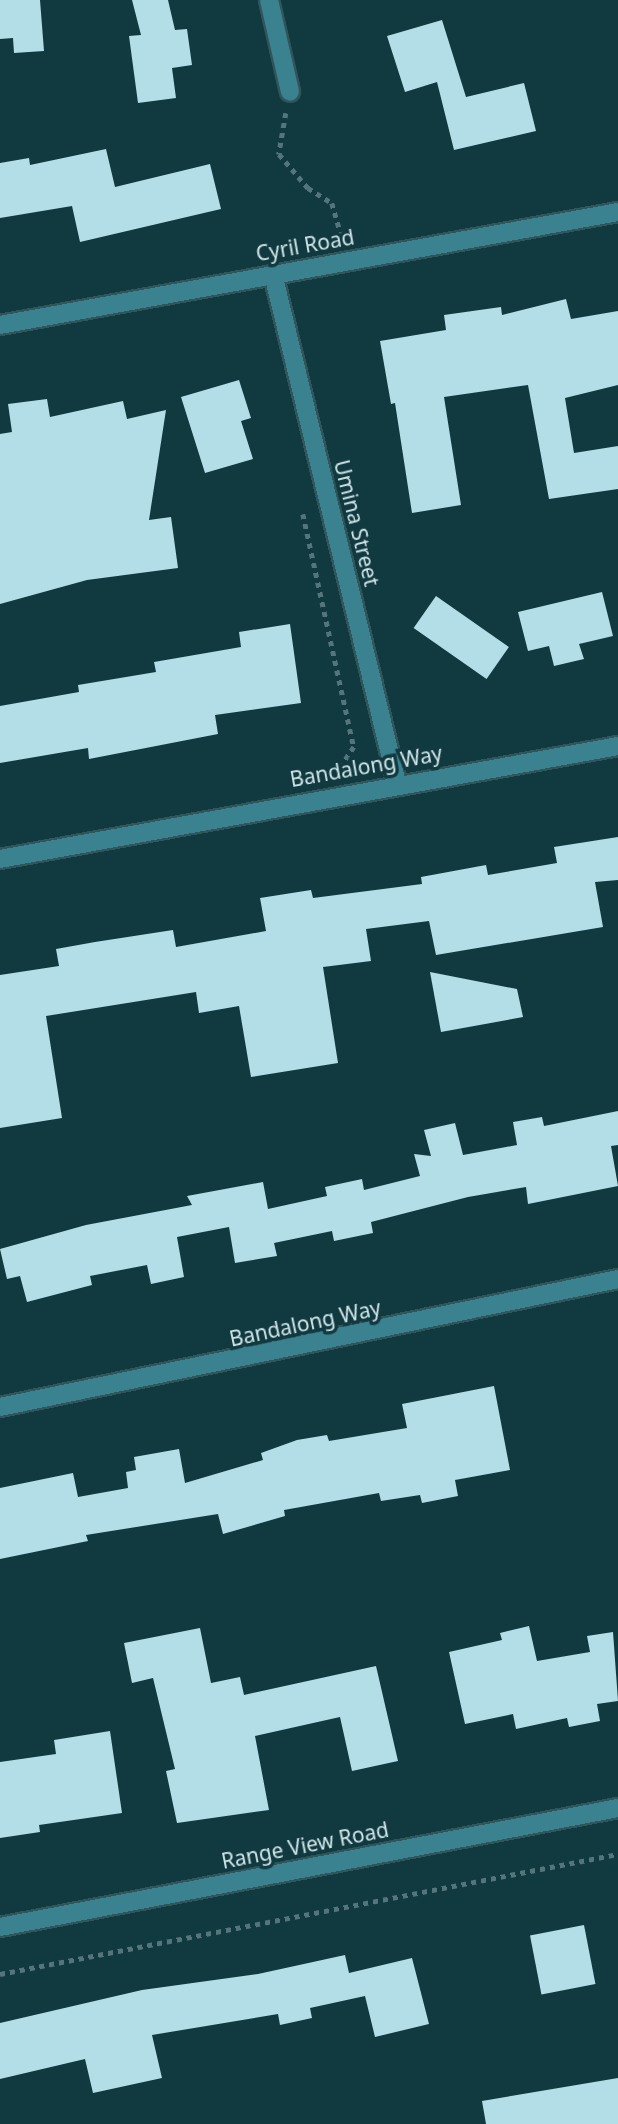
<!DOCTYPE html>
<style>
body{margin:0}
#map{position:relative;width:618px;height:2124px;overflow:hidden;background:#113940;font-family:"Noto Sans",sans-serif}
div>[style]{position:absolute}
.building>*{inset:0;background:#b4dee7;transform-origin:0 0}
.path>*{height:4.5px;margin-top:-2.25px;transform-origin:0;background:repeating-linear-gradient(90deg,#53757b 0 5px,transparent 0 10px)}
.roads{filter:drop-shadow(2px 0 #30555b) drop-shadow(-2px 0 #30555b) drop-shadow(0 2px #30555b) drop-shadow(0 -2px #30555b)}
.minor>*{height:18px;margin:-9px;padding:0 9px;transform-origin:9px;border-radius:9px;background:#3b8290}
span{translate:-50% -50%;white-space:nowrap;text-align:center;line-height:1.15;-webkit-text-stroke:7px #113940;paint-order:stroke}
.street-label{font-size:21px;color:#d1e6ea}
</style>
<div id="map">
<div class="building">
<i style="clip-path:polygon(0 0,40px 0,44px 51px,14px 53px,13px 38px,0 39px)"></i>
<i style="clip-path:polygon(132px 0,168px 0,175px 30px,187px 29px,192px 65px,172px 68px,176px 98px,138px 103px,129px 36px,141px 35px)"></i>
<i style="clip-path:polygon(442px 20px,466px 97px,524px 83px,536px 131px,454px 150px,437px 82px,405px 92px,387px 36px)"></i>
<i style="clip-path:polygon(106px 149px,115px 187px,210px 164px,221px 209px,80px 242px,72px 206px,0 218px,0 163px,29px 158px,30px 165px)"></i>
<i style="clip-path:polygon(566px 299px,571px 319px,618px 311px,618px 385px,565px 398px,574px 453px,618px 446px,618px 489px,549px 499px,528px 385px,444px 397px,461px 505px,412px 513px,395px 403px,391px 404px,380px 341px,446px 330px,444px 315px,501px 307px,502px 315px)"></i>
<i style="clip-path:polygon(239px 380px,251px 418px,241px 421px,253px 459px,205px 473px,181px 397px)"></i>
<i style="clip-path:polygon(47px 399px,50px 417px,123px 401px,127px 419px,166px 410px,149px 520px,171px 517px,178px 568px,87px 580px,0 604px,0 434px,12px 432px,8px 404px)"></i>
<i style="clip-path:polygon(602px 592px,613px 636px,579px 644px,584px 659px,554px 666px,549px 646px,528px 651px,518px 612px)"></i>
<i style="left:436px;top:596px;width:89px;height:39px;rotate:35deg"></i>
<i style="clip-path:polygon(290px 624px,301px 703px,215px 715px,218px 734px,89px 759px,88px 748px,0 763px,0 706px,79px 692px,78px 685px,156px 672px,154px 662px,241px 647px,239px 632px)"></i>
<i style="clip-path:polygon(618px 837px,618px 880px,595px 882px,603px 927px,436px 955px,429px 921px,366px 929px,371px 961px,323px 967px,338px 1063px,251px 1077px,239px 1006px,199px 1013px,196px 992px,46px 1016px,62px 1118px,0 1128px,0 975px,59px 966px,56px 949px,95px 942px,173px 930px,176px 947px,266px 931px,260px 898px,311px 890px,313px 898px,422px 884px,421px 877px,486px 865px,488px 875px,557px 863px,554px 847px)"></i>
<i style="clip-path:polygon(430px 972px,517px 989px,523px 1017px,441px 1032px)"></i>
<i style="clip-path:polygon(618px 1111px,618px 1145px,611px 1146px,618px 1186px,528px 1204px,526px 1187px,468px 1197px,371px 1222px,373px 1233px,334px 1241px,332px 1231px,274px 1243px,277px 1256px,235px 1263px,229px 1227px,177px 1237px,184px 1277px,151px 1284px,147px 1265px,90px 1276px,92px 1285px,27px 1302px,20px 1276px,7px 1279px,0 1249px,86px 1225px,192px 1205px,187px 1196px,263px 1182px,268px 1209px,327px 1196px,325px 1187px,362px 1179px,364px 1190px,420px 1176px,414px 1154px,431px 1156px,424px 1130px,455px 1123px,463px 1155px,517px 1145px,513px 1122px,542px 1117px,544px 1126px)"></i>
<i style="clip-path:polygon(494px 1386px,510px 1470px,455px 1480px,458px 1496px,422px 1503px,420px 1495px,381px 1501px,379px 1493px,284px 1510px,285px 1516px,223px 1534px,218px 1514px,86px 1535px,88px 1541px,0 1559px,0 1488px,73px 1473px,78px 1497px,128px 1488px,126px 1472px,136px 1470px,134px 1457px,179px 1449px,185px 1483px,263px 1460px,261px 1453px,297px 1440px,327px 1435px,329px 1441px,407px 1428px,402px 1404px)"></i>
<i style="clip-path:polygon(529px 1626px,537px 1661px,590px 1652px,587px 1636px,613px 1632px,618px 1701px,597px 1704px,600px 1721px,569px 1727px,567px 1718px,516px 1729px,513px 1714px,465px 1724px,449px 1652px,502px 1640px,500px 1633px)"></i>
<i style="clip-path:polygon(200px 1628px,211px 1683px,240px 1677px,244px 1695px,376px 1666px,398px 1761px,352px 1771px,340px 1717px,255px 1736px,269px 1810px,177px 1823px,166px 1771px,175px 1769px,153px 1678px,132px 1683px,124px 1643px)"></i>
<i style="clip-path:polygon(110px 1731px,122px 1813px,39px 1825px,40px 1832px,0 1838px,0 1762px,56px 1754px,54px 1740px)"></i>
<i style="left:584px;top:1925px;width:60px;height:55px;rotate:79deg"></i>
<i style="clip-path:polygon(345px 1955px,349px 1973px,412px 1958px,429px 2024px,375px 2037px,365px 1996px,310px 2008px,312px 2018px,280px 2025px,278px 2014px,152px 2035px,162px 2078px,93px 2093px,85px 2059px,0 2079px,0 2023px,142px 1990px,258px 1974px)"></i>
<i style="clip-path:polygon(618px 2078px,618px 2124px,486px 2124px,482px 2101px)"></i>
</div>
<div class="path">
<i style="left:286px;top:113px;width:42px;rotate:99.7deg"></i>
<i style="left:279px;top:154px;width:45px;rotate:49.5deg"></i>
<i style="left:308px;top:188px;width:28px;rotate:32deg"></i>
<i style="left:332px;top:203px;width:37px;rotate:74deg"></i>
<i style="left:303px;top:514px;width:239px;rotate:77.7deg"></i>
<i style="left:354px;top:747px;width:29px;rotate:124deg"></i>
<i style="left:0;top:1974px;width:630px;rotate:-10.99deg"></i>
</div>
<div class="roads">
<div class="minor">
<i style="left:269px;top:0;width:94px;rotate:77.1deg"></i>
<i style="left:273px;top:274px;width:524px;rotate:76.31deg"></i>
<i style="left:0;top:325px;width:628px;rotate:-10.36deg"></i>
<i style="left:0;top:859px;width:628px;rotate:-10.36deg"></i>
<i style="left:0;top:1407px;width:631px;rotate:-11.7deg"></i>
<i style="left:0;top:1927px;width:629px;rotate:-10.9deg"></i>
</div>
</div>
<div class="street-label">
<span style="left:305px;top:245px;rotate:-10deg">Cyril Road</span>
<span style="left:357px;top:523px;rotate:76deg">Umina Street</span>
<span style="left:366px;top:766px;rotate:-10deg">Bandalong Way</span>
<span style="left:305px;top:1323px;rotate:-12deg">Bandalong Way</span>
<span style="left:305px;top:1845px;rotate:-11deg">Range View Road</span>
</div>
</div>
